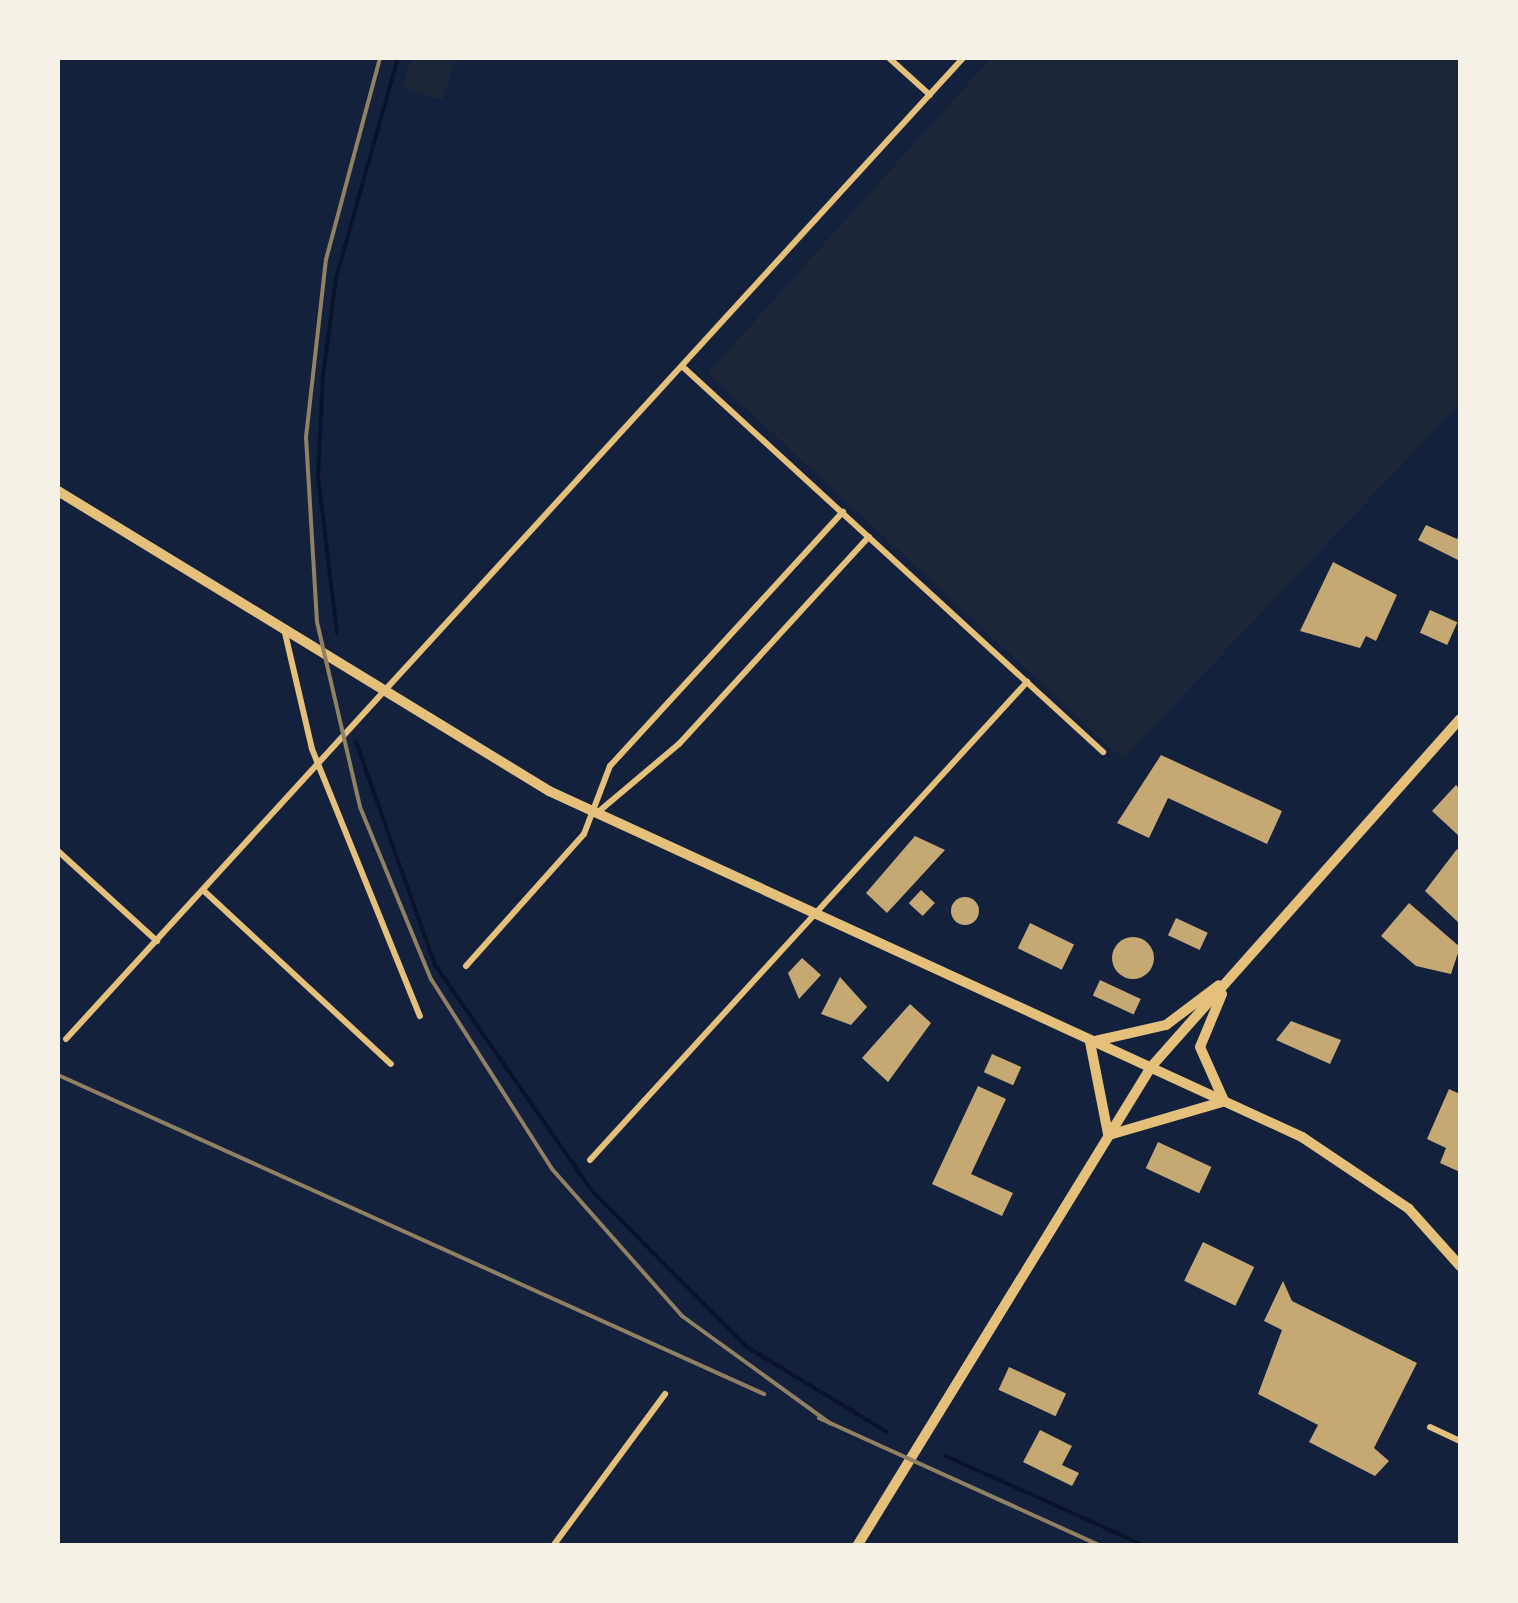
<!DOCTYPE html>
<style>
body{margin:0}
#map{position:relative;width:1518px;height:1603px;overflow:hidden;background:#14213d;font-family:"Sofia Sans Condensed",sans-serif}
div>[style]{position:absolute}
.green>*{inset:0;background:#1d2539}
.stream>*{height:4px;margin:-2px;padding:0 2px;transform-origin:2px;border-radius:2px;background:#0b132b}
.building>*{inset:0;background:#c6a872;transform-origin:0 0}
.round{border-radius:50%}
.minor>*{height:6px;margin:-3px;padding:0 3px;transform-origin:3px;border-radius:3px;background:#e5c07b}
.primary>*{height:10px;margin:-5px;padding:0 5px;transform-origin:5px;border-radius:5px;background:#e5c07b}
.rail>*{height:4px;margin:-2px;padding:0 2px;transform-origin:2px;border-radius:2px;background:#918062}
span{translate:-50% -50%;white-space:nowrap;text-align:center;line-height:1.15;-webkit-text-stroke:8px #f6f1e7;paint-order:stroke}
.frame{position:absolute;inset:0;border:60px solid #f6f1e7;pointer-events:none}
</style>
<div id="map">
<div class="green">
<i style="clip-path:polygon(412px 58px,456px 58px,442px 100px,402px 88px)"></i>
<i style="clip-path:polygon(991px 58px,1460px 58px,1460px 403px,1123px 759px,708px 373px)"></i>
</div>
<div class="stream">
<i style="left:337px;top:633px;width:157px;rotate:-96.9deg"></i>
<i style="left:318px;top:477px;width:101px;rotate:-87.2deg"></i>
<i style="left:323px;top:376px;width:99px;rotate:-82.4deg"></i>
<i style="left:336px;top:278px;width:229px;rotate:-74.3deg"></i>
<i style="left:356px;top:742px;width:237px;rotate:70.5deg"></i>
<i style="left:435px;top:965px;width:275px;rotate:55.2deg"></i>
<i style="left:592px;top:1191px;width:220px;rotate:45.2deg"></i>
<i style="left:747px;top:1347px;width:164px;rotate:31.3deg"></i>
<i style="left:946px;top:1456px;width:218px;rotate:24.3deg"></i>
</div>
<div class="building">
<i style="clip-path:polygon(1426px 525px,1457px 539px,1460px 533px,1460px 561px,1418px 540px)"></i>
<i style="clip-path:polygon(1333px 562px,1397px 595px,1376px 641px,1366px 636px,1360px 648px,1300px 631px)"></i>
<i style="left:1430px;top:610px;width:30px;height:25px;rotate:24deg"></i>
<i style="clip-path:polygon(1161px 755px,1282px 811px,1267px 844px,1168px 798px,1149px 838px,1117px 823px)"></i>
<i style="clip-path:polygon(1456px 785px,1460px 789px,1460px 837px,1432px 811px)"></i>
<i style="clip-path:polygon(915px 836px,945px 850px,887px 913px,866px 893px)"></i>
<i style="clip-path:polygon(1457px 849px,1460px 852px,1460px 924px,1425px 891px)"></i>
<i style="left:921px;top:890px;width:19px;height:18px;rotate:43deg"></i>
<i class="round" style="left:951px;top:897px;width:28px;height:28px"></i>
<i style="clip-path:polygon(1409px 903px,1460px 947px,1451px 974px,1416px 966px,1381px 936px)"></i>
<i style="left:1176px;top:918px;width:35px;height:19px;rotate:25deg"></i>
<i style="left:1030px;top:923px;width:49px;height:28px;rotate:26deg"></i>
<i class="round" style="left:1112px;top:937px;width:42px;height:42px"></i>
<i style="clip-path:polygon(802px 958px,821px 975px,799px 999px,788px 973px)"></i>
<i style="clip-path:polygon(840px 977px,867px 1007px,851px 1025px,821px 1014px)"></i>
<i style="left:1100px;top:980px;width:45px;height:17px;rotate:25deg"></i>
<i style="clip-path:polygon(910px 1004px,931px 1023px,888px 1082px,862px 1058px)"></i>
<i style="clip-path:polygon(1291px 1021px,1341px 1040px,1330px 1064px,1276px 1040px)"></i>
<i style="left:992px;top:1054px;width:32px;height:20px;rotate:24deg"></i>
<i style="clip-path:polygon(978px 1086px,1006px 1099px,971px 1174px,1013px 1193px,1002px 1216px,932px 1184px)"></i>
<i style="clip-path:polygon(1449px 1089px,1460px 1094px,1460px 1172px,1440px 1163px,1446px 1148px,1427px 1139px)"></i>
<i style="left:1158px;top:1142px;width:59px;height:29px;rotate:25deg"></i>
<i style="left:1203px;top:1242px;width:57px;height:43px;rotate:26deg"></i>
<i style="clip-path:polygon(1283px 1281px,1292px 1301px,1417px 1363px,1374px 1448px,1389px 1461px,1375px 1476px,1309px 1442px,1318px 1425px,1258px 1394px,1282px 1330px,1264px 1321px)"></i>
<i style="left:1009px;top:1367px;width:63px;height:25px;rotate:25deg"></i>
<i style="clip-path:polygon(1040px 1430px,1072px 1446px,1062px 1465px,1079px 1473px,1072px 1486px,1023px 1462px)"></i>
</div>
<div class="minor">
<i style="left:889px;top:58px;width:55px;rotate:42.1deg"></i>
<i style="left:683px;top:367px;width:570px;rotate:42.51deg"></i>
<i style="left:285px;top:633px;width:119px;rotate:76.9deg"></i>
<i style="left:312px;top:749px;width:288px;rotate:68deg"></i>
<i style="left:597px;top:813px;width:107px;rotate:-40.1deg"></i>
<i style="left:679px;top:744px;width:281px;rotate:-47.5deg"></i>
<i style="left:58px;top:851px;width:134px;rotate:42.3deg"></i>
<i style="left:203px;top:890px;width:256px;rotate:42.8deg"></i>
<i style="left:466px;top:966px;width:177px;rotate:-48.2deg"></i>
<i style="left:584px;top:834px;width:73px;rotate:-69.1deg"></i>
<i style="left:610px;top:766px;width:345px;rotate:-47.5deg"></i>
<i style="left:66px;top:1039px;width:1329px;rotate:-47.56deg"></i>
<i style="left:590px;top:1160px;width:648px;rotate:-47.57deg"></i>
<i style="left:1430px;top:1427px;width:33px;rotate:25deg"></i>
<i style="left:553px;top:1546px;width:189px;rotate:-53.6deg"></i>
</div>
<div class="primary">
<i style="left:58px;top:491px;width:575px;rotate:31.42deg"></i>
<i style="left:549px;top:791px;width:829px;rotate:24.68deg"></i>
<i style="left:1302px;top:1137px;width:129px;rotate:33.9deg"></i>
<i style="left:1409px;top:1209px;width:76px;rotate:48.2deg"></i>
<i style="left:1222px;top:994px;width:57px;rotate:112.5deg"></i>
<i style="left:1200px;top:1047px;width:59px;rotate:66deg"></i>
<i style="left:1090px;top:1042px;width:94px;rotate:78.9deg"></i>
<i style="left:1091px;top:1042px;width:77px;rotate:-12.8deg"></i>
<i style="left:1166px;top:1025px;width:66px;rotate:-37deg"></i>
<i style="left:1109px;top:1135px;width:118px;rotate:-16.3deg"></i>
<i style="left:857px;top:1546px;width:562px;rotate:-58.46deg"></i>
<i style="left:1151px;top:1067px;width:465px;rotate:-48.4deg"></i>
</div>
<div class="rail">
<i style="left:380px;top:58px;width:208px;rotate:105deg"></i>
<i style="left:326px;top:259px;width:179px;rotate:96.4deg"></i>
<i style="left:306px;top:437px;width:185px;rotate:86.6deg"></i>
<i style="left:317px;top:622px;width:190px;rotate:76.9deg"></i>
<i style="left:360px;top:807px;width:186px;rotate:67.6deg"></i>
<i style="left:431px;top:979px;width:225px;rotate:57.5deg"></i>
<i style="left:552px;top:1169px;width:196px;rotate:48.5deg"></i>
<i style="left:682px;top:1316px;width:183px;rotate:35.9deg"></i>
<i style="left:58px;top:1075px;width:775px;rotate:24.32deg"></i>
<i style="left:819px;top:1418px;width:310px;rotate:24.4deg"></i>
</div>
<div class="frame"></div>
</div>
